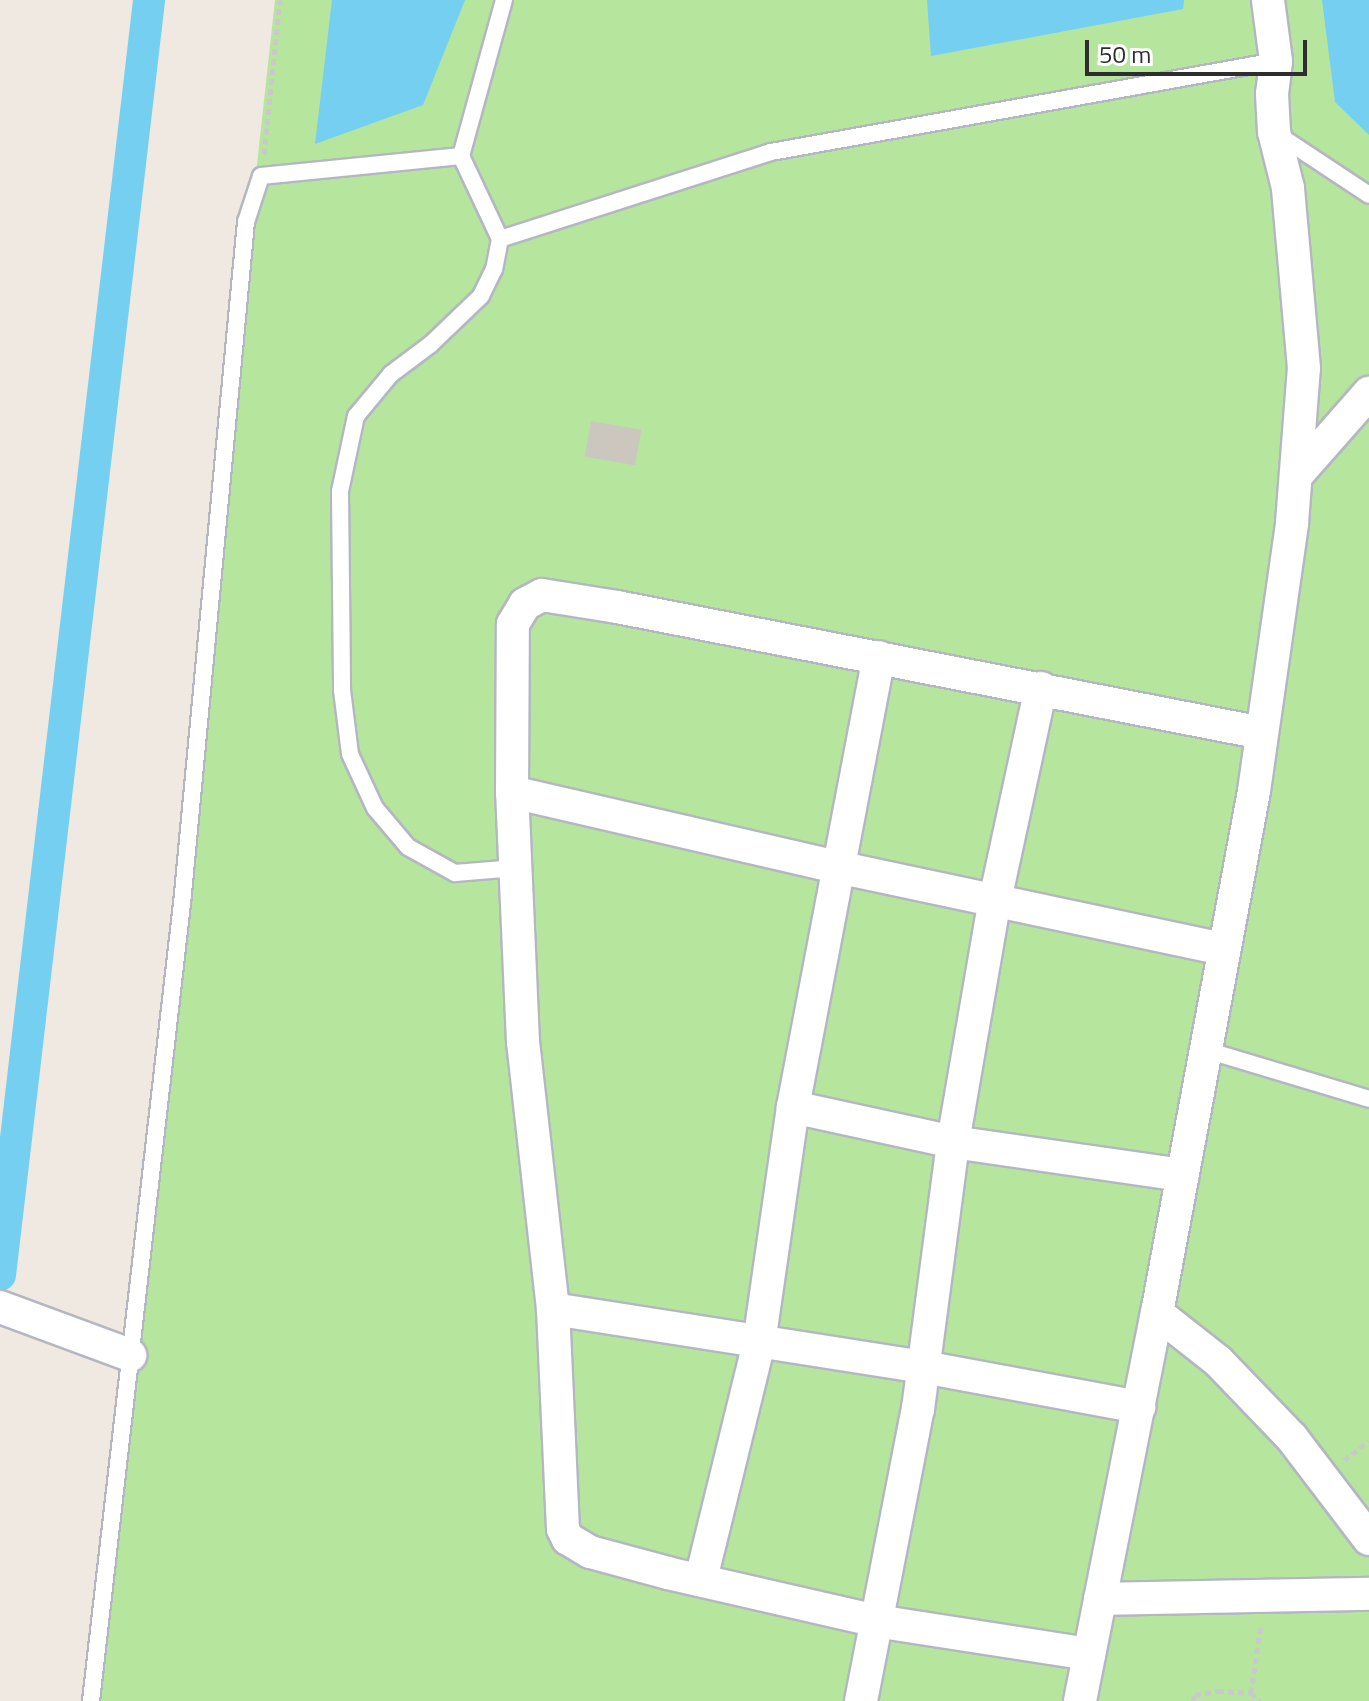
<!DOCTYPE html>
<style>
body{margin:0}
#map{position:relative;width:1369px;height:1701px;overflow:hidden;background:#efe9e1;font-family:"Titillium Web",sans-serif}
div>[style]{position:absolute}
.green>*{inset:0;background:#b6e59e}
.water>*{inset:0;background:#75cff0}
.canal>*{height:32px;margin:-16px;padding:0 16px;transform-origin:16px;border-radius:16px;background:#75cff0}
.building>*{inset:0;background:#cbc7bf;transform-origin:0 0}
.path>*{height:5px;margin-top:-2.5px;transform-origin:0;background:repeating-linear-gradient(90deg,#c9c9c9 0 6px,transparent 0 10px)}
.roads{filter:drop-shadow(2px 0 #b4b7c1) drop-shadow(-2px 0 #b4b7c1) drop-shadow(0 2px #b4b7c1) drop-shadow(0 -2px #b4b7c1)}
.lane>*{height:16px;margin:-8px;padding:0 8px;transform-origin:8px;border-radius:8px;background:#fff}
.street>*{height:32px;margin:-16px;padding:0 16px;transform-origin:16px;border-radius:16px;background:#fff}
span{translate:-50% -50%;white-space:nowrap;text-align:center;line-height:1.15;-webkit-text-stroke:6px #fff;paint-order:stroke}
.scale{position:absolute;left:1085px;top:40px;width:222px;height:36px;box-sizing:border-box;border:4px solid #2e2e2e;border-top:0;padding-left:10px;font-size:24px;line-height:28px;white-space:nowrap;color:#2e2e2e;-webkit-text-stroke:6px #fff;paint-order:stroke}
</style>
<div id="map">
<div class="green">
<i style="clip-path:polygon(275px 0,1369px 0,1369px 1701px,89px 1701px)"></i>
</div>
<div class="water">
<i style="clip-path:polygon(332px 0,465px 0,423px 105px,315px 144px)"></i>
<i style="clip-path:polygon(927px 0,1184px 0,1183px 9px,931px 56px)"></i>
<i style="clip-path:polygon(1322px 0,1369px 0,1369px 135px,1335px 102px)"></i>
</div>
<div class="canal">
<i style="left:0;top:1275px;width:1284px;rotate:-83.33deg"></i>
</div>
<div class="building">
<i style="left:591px;top:421px;width:51px;height:36px;rotate:10deg"></i>
</div>
<div class="path">
<i style="left:264px;top:154px;width:155px;rotate:-84.1deg"></i>
<i style="left:1344px;top:1460px;width:31px;rotate:-37deg"></i>
<i style="left:1251px;top:1693px;width:69px;rotate:-81.6deg"></i>
<i style="left:1193px;top:1701px;width:6px;rotate:-72deg"></i>
<i style="left:1195px;top:1695px;width:23px;rotate:-10deg"></i>
<i style="left:1218px;top:1691px;width:33px;rotate:3deg"></i>
<i style="left:1251px;top:1693px;width:12px;rotate:42deg"></i>
</div>
<div class="roads">
<div class="lane">
<i style="left:504px;top:0;width:162px;rotate:105.4deg"></i>
<i style="left:461px;top:156px;width:92px;rotate:64.8deg"></i>
<i style="left:500px;top:239px;width:285px;rotate:-17.8deg"></i>
<i style="left:771px;top:152px;width:513px;rotate:-10.21deg"></i>
<i style="left:1277px;top:134px;width:110px;rotate:33.5deg"></i>
<i style="left:500px;top:239px;width:31px;rotate:101deg"></i>
<i style="left:494px;top:269px;width:30px;rotate:116deg"></i>
<i style="left:481px;top:296px;width:69px;rotate:136.2deg"></i>
<i style="left:431px;top:344px;width:50px;rotate:143.1deg"></i>
<i style="left:391px;top:374px;width:55px;rotate:129.8deg"></i>
<i style="left:356px;top:416px;width:77px;rotate:102deg"></i>
<i style="left:340px;top:491px;width:199px;rotate:89.4deg"></i>
<i style="left:342px;top:690px;width:64px;rotate:82.9deg"></i>
<i style="left:350px;top:754px;width:60px;rotate:65.2deg"></i>
<i style="left:375px;top:808px;width:51px;rotate:49.8deg"></i>
<i style="left:408px;top:847px;width:54px;rotate:29deg"></i>
<i style="left:455px;top:873px;width:61px;rotate:-4.7deg"></i>
<i style="left:1206px;top:1050px;width:170px;rotate:16.7deg"></i>
<i style="left:91px;top:1701px;width:802px;rotate:-83.49deg"></i>
<i style="left:182px;top:904px;width:685px;rotate:-84.64deg"></i>
<i style="left:246px;top:222px;width:48px;rotate:-71.9deg"></i>
<i style="left:261px;top:176px;width:201px;rotate:-5.7deg"></i>
</div>
<div class="street">
<i style="left:1296px;top:476px;width:111px;rotate:-48.7deg"></i>
<i style="left:512px;top:792px;width:334px;rotate:13deg"></i>
<i style="left:837px;top:867px;width:396px;rotate:12deg"></i>
<i style="left:793px;top:1107px;width:458px;rotate:-79.2deg"></i>
<i style="left:0;top:1307px;width:139px;rotate:20.3deg"></i>
<i style="left:553px;top:1309px;width:375px;rotate:8.9deg"></i>
<i style="left:923px;top:1367px;width:220px;rotate:10.5deg"></i>
<i style="left:1157px;top:1313px;width:78px;rotate:38.2deg"></i>
<i style="left:1218px;top:1361px;width:107px;rotate:46.1deg"></i>
<i style="left:1292px;top:1438px;width:127px;rotate:52.7deg"></i>
<i style="left:701px;top:1579px;width:243px;rotate:-76.2deg"></i>
<i style="left:759px;top:1343px;width:238px;rotate:-81.8deg"></i>
<i style="left:793px;top:1107px;width:164px;rotate:12.3deg"></i>
<i style="left:953px;top:1142px;width:232px;rotate:8.2deg"></i>
<i style="left:1100px;top:1599px;width:269px;rotate:-1.1deg"></i>
<i style="left:1089px;top:1654px;width:215px;rotate:-171.2deg"></i>
<i style="left:877px;top:1621px;width:214px;rotate:-167.1deg"></i>
<i style="left:668px;top:1573px;width:81px;rotate:-164.9deg"></i>
<i style="left:590px;top:1552px;width:26px;rotate:-149deg"></i>
<i style="left:568px;top:1539px;width:11px;rotate:-117deg"></i>
<i style="left:563px;top:1529px;width:220px;rotate:-92.6deg"></i>
<i style="left:553px;top:1309px;width:269px;rotate:-96.4deg"></i>
<i style="left:523px;top:1042px;width:250px;rotate:-92.5deg"></i>
<i style="left:512px;top:792px;width:168px;rotate:-89.7deg"></i>
<i style="left:513px;top:624px;width:23px;rotate:-59deg"></i>
<i style="left:525px;top:604px;width:19px;rotate:-28deg"></i>
<i style="left:542px;top:595px;width:76px;rotate:9.1deg"></i>
<i style="left:617px;top:607px;width:657px;rotate:11.05deg"></i>
<i style="left:861px;top:1701px;width:298px;rotate:-79deg"></i>
<i style="left:918px;top:1409px;width:269px;rotate:-82.5deg"></i>
<i style="left:953px;top:1142px;width:246px;rotate:-80.2deg"></i>
<i style="left:995px;top:900px;width:217px;rotate:-77.8deg"></i>
<i style="left:1080px;top:1701px;width:396px;rotate:-78.8deg"></i>
<i style="left:1157px;top:1313px;width:531px;rotate:-79.47deg"></i>
<i style="left:1254px;top:791px;width:271px;rotate:-81.9deg"></i>
<i style="left:1292px;top:523px;width:155px;rotate:-85.6deg"></i>
<i style="left:1304px;top:368px;width:181px;rotate:-95.1deg"></i>
<i style="left:1288px;top:188px;width:58px;rotate:-104deg"></i>
<i style="left:1274px;top:132px;width:38px;rotate:-93deg"></i>
<i style="left:1272px;top:94px;width:33px;rotate:-83deg"></i>
<i style="left:1276px;top:61px;width:62px;rotate:-97.5deg"></i>
</div>
</div>
<div class="scale">50 m</div>
</div>
